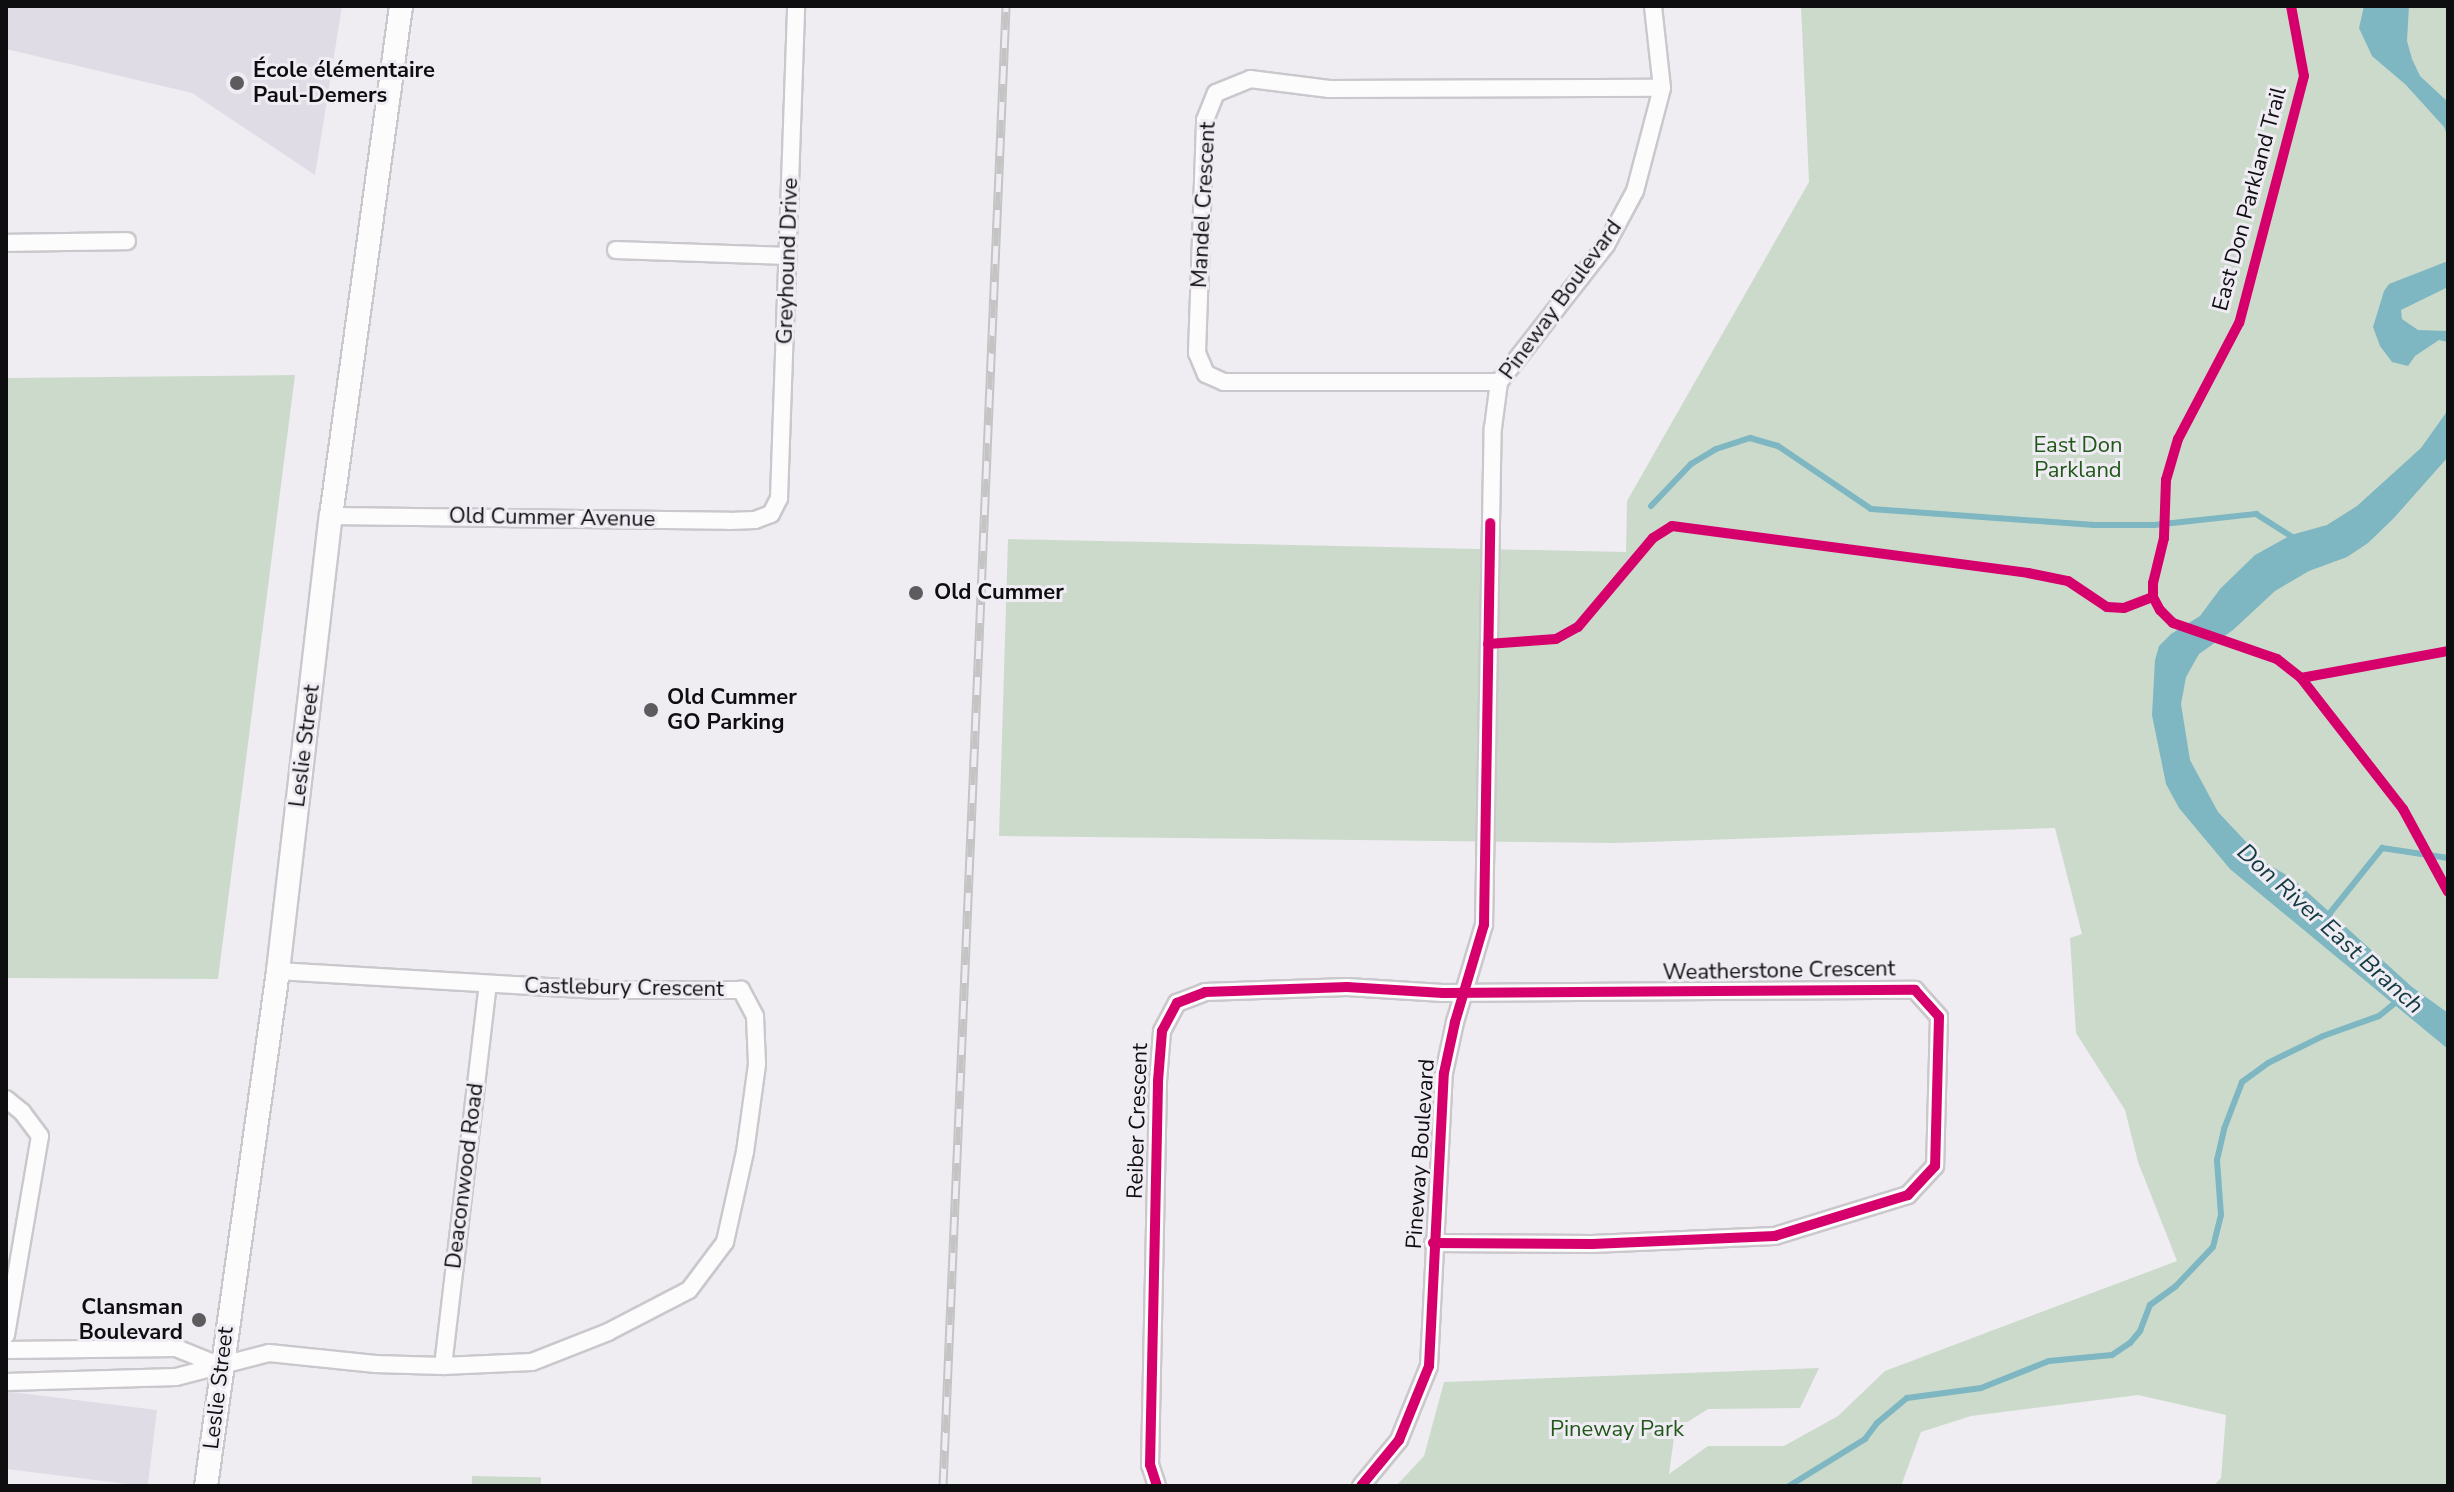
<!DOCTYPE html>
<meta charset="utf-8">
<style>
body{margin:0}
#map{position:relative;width:2454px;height:1492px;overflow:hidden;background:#efedf2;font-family:"Nunito Sans",sans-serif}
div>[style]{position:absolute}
.built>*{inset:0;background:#e0dce5;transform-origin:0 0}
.green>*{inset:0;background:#ccdacc;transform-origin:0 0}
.water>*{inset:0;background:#7eb6c2}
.stream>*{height:6px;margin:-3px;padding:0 3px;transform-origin:3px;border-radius:3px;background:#7eb6c2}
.roads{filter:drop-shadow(2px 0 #cac8cc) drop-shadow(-2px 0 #cac8cc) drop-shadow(0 2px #cac8cc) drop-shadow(0 -2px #cac8cc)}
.street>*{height:16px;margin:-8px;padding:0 8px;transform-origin:8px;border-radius:8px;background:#fdfcfd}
.secondary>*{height:22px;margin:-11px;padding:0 11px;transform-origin:11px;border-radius:11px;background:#fdfcfd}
.rail>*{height:9px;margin-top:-4.5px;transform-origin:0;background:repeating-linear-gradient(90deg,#efecf3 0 18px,#c4c4c5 0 36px);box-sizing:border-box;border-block:2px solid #c4c4c5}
.cycleway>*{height:10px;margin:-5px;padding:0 5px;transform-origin:5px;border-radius:5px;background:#d6006c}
.dots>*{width:22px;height:22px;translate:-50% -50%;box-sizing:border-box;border:4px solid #efecf3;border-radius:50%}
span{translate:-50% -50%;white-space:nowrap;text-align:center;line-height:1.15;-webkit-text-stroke:6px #efecf3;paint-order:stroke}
.poi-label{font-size:22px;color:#0e0d0f;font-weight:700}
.left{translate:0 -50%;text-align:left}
.right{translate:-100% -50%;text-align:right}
.street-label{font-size:22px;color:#0e0d0f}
.park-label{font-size:22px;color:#215819}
.water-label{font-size:24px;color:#133a41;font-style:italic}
.frame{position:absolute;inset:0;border:8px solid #0e0d0f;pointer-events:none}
</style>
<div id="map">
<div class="built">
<i style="clip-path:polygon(6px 6px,342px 6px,315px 175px,192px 93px,6px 49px)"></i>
<i style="left:157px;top:1410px;width:77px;height:151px;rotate:97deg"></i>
</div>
<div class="green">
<i style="clip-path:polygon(1801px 6px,2448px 6px,2448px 1486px,2213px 1486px,2221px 1478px,2226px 1415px,2138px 1395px,1971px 1416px,1921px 1432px,1901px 1486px,1396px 1486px,1424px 1456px,1444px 1382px,1819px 1368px,1800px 1408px,1708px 1409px,1675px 1430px,1669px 1474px,1708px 1446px,1784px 1446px,1838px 1416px,1885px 1371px,2177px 1261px,2138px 1162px,2125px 1110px,2076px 1033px,2070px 938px,2082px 934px,2055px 828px,1616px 843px,999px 836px,1008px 539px,1626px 552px,1627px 501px,1809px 182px)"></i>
<i style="clip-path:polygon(295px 375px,218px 979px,6px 978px,6px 378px)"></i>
<i style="left:472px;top:1476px;width:69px;height:10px;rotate:1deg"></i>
</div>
<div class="water">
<i style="clip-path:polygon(2364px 6px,2409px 6px,2407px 41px,2412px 59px,2420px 76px,2448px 102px,2448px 137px,2444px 127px,2406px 85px,2372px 56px,2359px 28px)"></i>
<i style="clip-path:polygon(2448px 261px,2448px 287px,2401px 310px,2402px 319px,2418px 330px,2448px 331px,2448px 342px,2439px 340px,2415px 356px,2408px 366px,2392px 362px,2380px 346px,2373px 327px,2384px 291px,2389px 284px)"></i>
<i style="clip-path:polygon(2448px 410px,2448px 457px,2393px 519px,2368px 543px,2347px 557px,2309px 571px,2275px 591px,2233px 630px,2199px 654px,2186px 677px,2181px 704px,2190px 760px,2218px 812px,2266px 863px,2293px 879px,2412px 987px,2448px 1013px,2448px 1049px,2230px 869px,2179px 808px,2166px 784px,2152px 715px,2155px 660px,2159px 646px,2171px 634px,2200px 616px,2220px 589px,2255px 555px,2291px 535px,2327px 525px,2357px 506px,2421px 448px)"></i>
</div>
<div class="stream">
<i style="left:1651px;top:506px;width:58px;rotate:-46.4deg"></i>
<i style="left:1691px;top:464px;width:29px;rotate:-31deg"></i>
<i style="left:1716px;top:449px;width:36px;rotate:-18deg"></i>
<i style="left:1750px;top:438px;width:29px;rotate:16deg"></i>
<i style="left:1778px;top:446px;width:112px;rotate:34.1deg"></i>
<i style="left:1871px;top:509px;width:224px;rotate:4.1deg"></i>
<i style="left:2094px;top:525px;width:60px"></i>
<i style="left:2154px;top:525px;width:103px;rotate:-6.2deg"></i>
<i style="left:2256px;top:514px;width:45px;rotate:32.3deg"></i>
<i style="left:2326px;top:918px;width:90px;rotate:-51.3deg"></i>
<i style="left:2382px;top:848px;width:67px;rotate:8.6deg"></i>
<i style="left:1789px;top:1486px;width:89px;rotate:-31.7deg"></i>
<i style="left:1865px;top:1439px;width:20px;rotate:-53deg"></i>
<i style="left:1877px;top:1423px;width:39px;rotate:-40deg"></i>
<i style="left:1907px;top:1398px;width:75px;rotate:-7.7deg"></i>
<i style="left:1981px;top:1388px;width:73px;rotate:-21.7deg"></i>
<i style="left:2049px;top:1361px;width:63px;rotate:-5.4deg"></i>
<i style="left:2112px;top:1355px;width:22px;rotate:-34deg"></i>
<i style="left:2130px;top:1343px;width:16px;rotate:-50deg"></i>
<i style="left:2140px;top:1331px;width:28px;rotate:-69deg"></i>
<i style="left:2150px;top:1305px;width:31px;rotate:-36deg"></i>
<i style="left:2175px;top:1287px;width:55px;rotate:-46.5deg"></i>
<i style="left:2213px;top:1247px;width:33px;rotate:-76deg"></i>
<i style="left:2221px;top:1215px;width:55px;rotate:-94.2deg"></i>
<i style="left:2217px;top:1160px;width:32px;rotate:-77deg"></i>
<i style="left:2224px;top:1129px;width:50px;rotate:-69deg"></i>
<i style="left:2242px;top:1082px;width:32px;rotate:-36deg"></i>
<i style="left:2268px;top:1063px;width:61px;rotate:-26.1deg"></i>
<i style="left:2323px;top:1036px;width:59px;rotate:-19.7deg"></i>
<i style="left:2379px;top:1016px;width:22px;rotate:-39deg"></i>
</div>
<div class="roads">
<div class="street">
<i style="left:6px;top:243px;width:121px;rotate:-0.9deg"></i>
<i style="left:616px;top:250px;width:172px;rotate:2deg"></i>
<i style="left:1499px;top:382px;width:275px;rotate:180deg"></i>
<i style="left:1224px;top:382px;width:20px;rotate:-156deg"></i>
<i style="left:1206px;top:374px;width:23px;rotate:-113deg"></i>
<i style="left:1197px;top:353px;width:233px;rotate:-88deg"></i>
<i style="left:1205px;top:120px;width:29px;rotate:-68deg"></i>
<i style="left:1216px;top:93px;width:37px;rotate:-22deg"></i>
<i style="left:1250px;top:79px;width:80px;rotate:7.2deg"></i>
<i style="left:1329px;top:89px;width:333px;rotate:-0.2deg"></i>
<i style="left:331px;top:516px;width:398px;rotate:0.7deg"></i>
<i style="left:729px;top:521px;width:26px;rotate:-2deg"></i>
<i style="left:755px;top:520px;width:17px;rotate:-21deg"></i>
<i style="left:771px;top:514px;width:18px;rotate:-63deg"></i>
<i style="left:779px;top:498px;width:492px;rotate:-88deg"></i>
<i style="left:6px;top:1099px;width:21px;rotate:39deg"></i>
<i style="left:22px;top:1112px;width:30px;rotate:53deg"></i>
<i style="left:40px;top:1136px;width:202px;rotate:99.7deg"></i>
<i style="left:6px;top:1350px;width:170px;rotate:-0.7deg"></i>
<i style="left:176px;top:1348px;width:48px;rotate:21.8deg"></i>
<i style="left:443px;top:1366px;width:384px;rotate:-83.3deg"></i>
<i style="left:6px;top:1382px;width:170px;rotate:-1.7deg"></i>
<i style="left:176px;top:1377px;width:96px;rotate:-14.5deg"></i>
<i style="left:269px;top:1353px;width:107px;rotate:5.9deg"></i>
<i style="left:375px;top:1364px;width:68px;rotate:1.7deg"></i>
<i style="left:443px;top:1366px;width:89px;rotate:-2.6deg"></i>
<i style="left:532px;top:1362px;width:82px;rotate:-21.5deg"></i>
<i style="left:608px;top:1332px;width:91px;rotate:-27.4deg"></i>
<i style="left:689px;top:1290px;width:60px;rotate:-53.1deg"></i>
<i style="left:725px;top:1242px;width:92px;rotate:-77.5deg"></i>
<i style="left:745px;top:1152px;width:89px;rotate:-82.2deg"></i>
<i style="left:757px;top:1064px;width:48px;rotate:-92.4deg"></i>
<i style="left:755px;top:1016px;width:30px;rotate:-118deg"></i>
<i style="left:741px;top:990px;width:142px;rotate:180deg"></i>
<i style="left:599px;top:990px;width:322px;rotate:-176.6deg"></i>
<i style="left:1157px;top:1486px;width:22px;rotate:-108deg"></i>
<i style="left:1150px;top:1465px;width:384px;rotate:-88.8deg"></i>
<i style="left:1158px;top:1081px;width:50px;rotate:-85.4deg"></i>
<i style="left:1162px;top:1031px;width:32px;rotate:-62deg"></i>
<i style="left:1177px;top:1003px;width:30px;rotate:-21deg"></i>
<i style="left:1205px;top:992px;width:142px;rotate:-2deg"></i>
<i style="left:1347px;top:987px;width:96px;rotate:3.6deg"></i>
<i style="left:1443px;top:993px;width:472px;rotate:-0.4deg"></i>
<i style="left:1915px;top:990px;width:36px;rotate:48deg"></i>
<i style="left:1939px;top:1017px;width:149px;rotate:91.5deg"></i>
<i style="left:1935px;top:1166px;width:40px;rotate:133deg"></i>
<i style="left:1908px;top:1195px;width:139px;rotate:162.9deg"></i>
<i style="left:1775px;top:1236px;width:183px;rotate:177.5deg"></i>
<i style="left:1592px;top:1244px;width:159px;rotate:-179.6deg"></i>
<i style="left:1361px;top:1486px;width:60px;rotate:-50.4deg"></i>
<i style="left:1399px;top:1440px;width:80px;rotate:-67.9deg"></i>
<i style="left:1429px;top:1366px;width:293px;rotate:-87.1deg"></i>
<i style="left:1444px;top:1073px;width:52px;rotate:-77.8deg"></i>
<i style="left:1455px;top:1022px;width:101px;rotate:-73.4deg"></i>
<i style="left:1484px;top:925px;width:497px;rotate:-89deg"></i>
<i style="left:1493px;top:428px;width:46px;rotate:-82.6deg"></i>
<i style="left:1499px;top:382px;width:174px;rotate:-52deg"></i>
<i style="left:1606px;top:245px;width:61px;rotate:-61.8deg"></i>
<i style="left:1635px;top:191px;width:106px;rotate:-75.3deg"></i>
<i style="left:1662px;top:88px;width:82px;rotate:-96.3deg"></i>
</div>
<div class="secondary">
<i style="left:206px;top:1486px;width:520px;rotate:-82.04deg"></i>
<i style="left:278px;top:971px;width:458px;rotate:-83.4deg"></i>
<i style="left:331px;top:516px;width:515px;rotate:-82.18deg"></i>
</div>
</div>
<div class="rail">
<i style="left:943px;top:1486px;width:1481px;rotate:-87.56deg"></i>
</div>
<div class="cycleway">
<i style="left:2291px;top:6px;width:71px;rotate:79.5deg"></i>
<i style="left:2304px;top:76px;width:255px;rotate:104.7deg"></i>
<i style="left:2239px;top:323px;width:131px;rotate:117.7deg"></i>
<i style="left:2178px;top:439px;width:43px;rotate:106.3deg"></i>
<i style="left:2166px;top:480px;width:58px;rotate:92deg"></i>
<i style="left:2164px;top:538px;width:46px;rotate:103.7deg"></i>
<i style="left:2153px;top:583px;width:14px;rotate:90deg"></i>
<i style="left:2153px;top:597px;width:15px;rotate:62deg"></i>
<i style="left:2160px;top:610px;width:18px;rotate:45deg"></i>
<i style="left:2173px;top:623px;width:110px;rotate:19.1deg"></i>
<i style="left:2277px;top:659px;width:31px;rotate:38deg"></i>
<i style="left:2301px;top:678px;width:166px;rotate:52.1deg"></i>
<i style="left:2403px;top:809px;width:94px;rotate:61.5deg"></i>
<i style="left:1488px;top:644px;width:68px;rotate:-4.2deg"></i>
<i style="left:1556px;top:639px;width:25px;rotate:-29deg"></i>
<i style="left:1578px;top:627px;width:116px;rotate:-49.9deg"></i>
<i style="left:1653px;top:538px;width:22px;rotate:-32deg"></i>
<i style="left:1672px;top:526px;width:359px;rotate:7.5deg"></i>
<i style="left:2028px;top:573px;width:41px;rotate:11.3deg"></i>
<i style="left:2068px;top:581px;width:47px;rotate:33.7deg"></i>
<i style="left:2107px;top:607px;width:17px;rotate:3deg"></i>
<i style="left:2124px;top:608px;width:31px;rotate:-21deg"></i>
<i style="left:2301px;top:678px;width:149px;rotate:-10.4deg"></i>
<i style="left:1157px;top:1486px;width:22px;rotate:-108deg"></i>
<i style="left:1150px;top:1465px;width:384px;rotate:-88.8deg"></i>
<i style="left:1158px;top:1081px;width:50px;rotate:-85.4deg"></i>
<i style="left:1162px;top:1031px;width:32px;rotate:-62deg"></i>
<i style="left:1177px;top:1003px;width:30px;rotate:-21deg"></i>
<i style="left:1205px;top:992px;width:142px;rotate:-2deg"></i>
<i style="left:1347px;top:987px;width:96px;rotate:3.6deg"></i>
<i style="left:1443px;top:993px;width:472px;rotate:-0.4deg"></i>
<i style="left:1915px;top:990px;width:36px;rotate:48deg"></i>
<i style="left:1939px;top:1017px;width:149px;rotate:91.5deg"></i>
<i style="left:1935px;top:1166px;width:40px;rotate:133deg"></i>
<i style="left:1908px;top:1195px;width:139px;rotate:162.9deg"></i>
<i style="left:1775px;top:1236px;width:183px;rotate:177.5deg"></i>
<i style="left:1592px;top:1244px;width:159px;rotate:-179.6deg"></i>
<i style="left:1361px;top:1486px;width:60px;rotate:-50.4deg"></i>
<i style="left:1399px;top:1440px;width:80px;rotate:-67.9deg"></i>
<i style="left:1429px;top:1366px;width:293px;rotate:-87.1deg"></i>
<i style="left:1444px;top:1073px;width:52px;rotate:-77.8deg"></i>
<i style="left:1455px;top:1022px;width:101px;rotate:-73.4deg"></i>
<i style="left:1484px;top:925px;width:402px;rotate:-89.1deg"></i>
</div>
<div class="dots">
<i style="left:237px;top:83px;background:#5d5b5e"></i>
<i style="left:916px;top:593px;background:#5d5b5e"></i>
<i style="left:651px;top:710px;background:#5d5b5e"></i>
<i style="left:199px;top:1320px;background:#5d5b5e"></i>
</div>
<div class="poi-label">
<span class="left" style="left:253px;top:83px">École élémentaire<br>Paul-Demers</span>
<span class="left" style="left:934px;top:593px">Old Cummer</span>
<span class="left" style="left:667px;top:710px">Old Cummer<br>GO Parking</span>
<span class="right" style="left:183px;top:1320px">Clansman<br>Boulevard</span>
</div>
<div class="street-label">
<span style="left:2250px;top:199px;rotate:-75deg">East Don Parkland Trail</span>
<span style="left:1204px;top:205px;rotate:-87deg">Mandel Crescent</span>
<span style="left:788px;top:261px;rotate:-88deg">Greyhound Drive</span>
<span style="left:1561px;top:300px;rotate:-54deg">Pineway Boulevard</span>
<span style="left:552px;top:518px;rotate:1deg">Old Cummer Avenue</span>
<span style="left:305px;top:746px;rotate:-83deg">Leslie Street</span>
<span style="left:1779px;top:971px;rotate:-1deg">Weatherstone Crescent</span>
<span style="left:624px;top:988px;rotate:1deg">Castlebury Crescent</span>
<span style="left:1138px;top:1121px;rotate:-88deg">Reiber Crescent</span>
<span style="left:1421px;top:1154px;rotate:-86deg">Pineway Boulevard</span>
<span style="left:465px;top:1176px;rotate:-83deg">Deaconwood Road</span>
<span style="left:219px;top:1388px;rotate:-83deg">Leslie Street</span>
</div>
<div class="park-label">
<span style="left:2078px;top:458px">East Don<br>Parkland</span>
<span style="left:1617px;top:1430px">Pineway Park</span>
</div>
<div class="water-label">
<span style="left:2330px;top:929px;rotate:42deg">Don River East Branch</span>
</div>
<div class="frame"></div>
</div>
